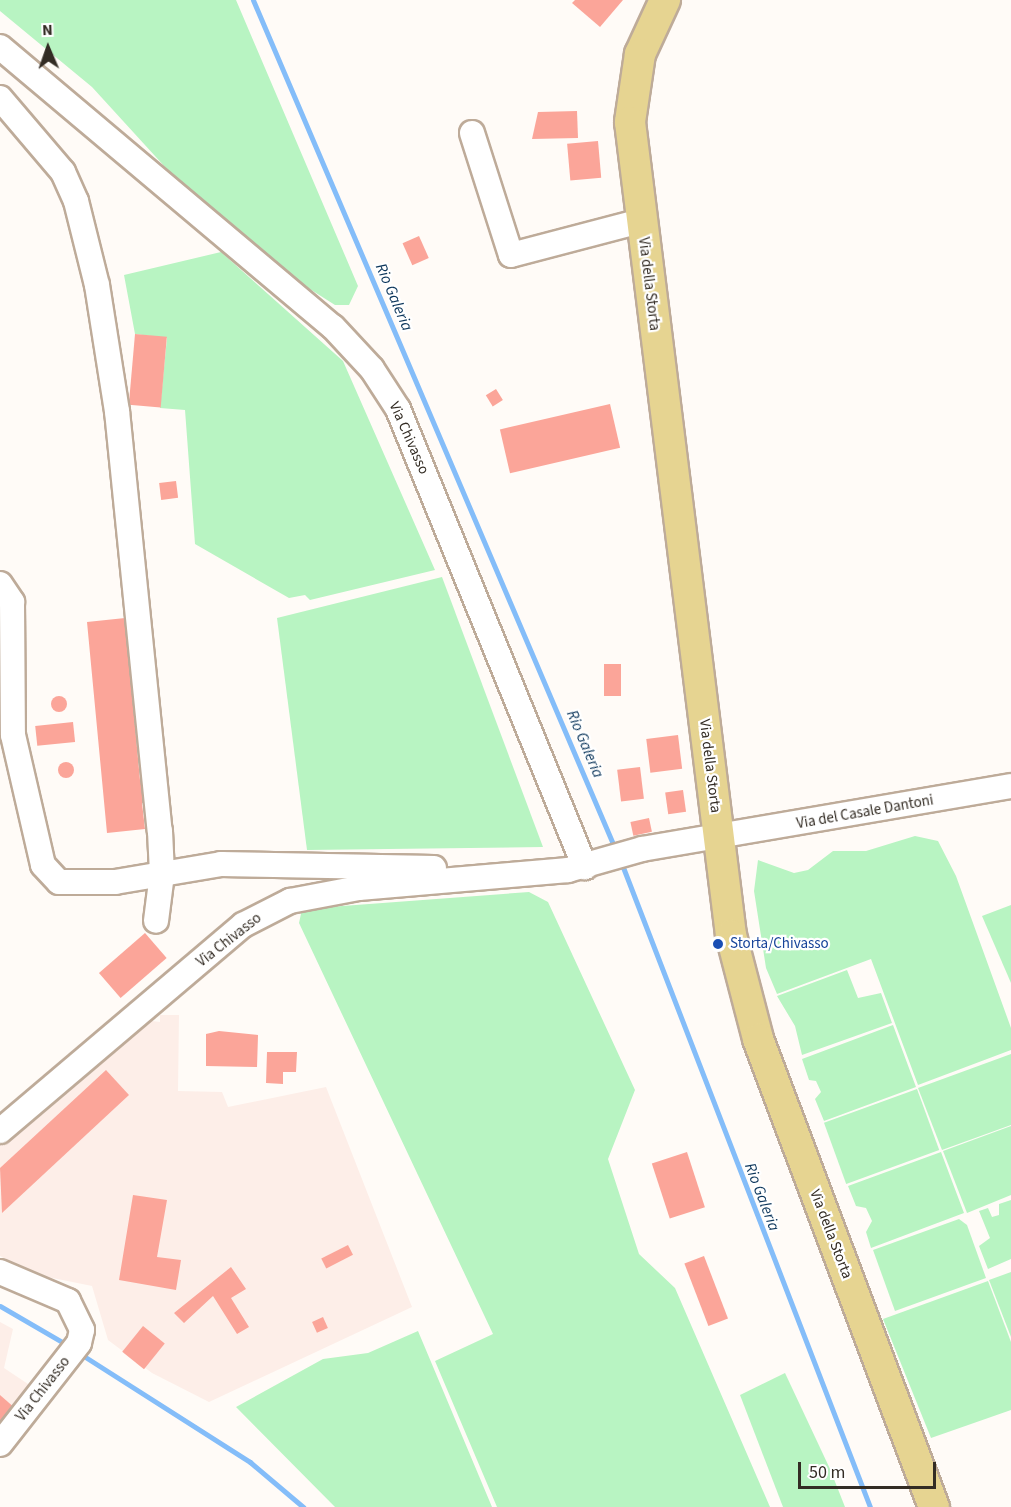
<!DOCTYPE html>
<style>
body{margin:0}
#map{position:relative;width:1011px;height:1507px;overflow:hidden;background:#fffbf7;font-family:"Source Sans 3",sans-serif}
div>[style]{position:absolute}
.industrial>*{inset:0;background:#fdeee8}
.green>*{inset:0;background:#b8f4c2;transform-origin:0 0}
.stream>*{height:5px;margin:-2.5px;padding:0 2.5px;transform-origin:2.5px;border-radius:2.5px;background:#84bdf9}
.building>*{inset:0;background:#fba599;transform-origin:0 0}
.round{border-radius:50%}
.roads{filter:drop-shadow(2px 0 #beab99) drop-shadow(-2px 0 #beab99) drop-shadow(0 2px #beab99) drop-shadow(0 -2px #beab99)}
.minor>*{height:24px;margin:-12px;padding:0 12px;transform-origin:12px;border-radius:12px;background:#fff}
.major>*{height:30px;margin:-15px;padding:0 15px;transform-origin:15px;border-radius:15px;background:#e6d491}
.dots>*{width:16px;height:16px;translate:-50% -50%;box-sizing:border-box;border:3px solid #fff;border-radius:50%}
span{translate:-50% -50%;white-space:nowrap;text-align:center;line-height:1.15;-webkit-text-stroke:4.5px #fff;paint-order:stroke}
.street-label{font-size:15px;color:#332c24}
.transit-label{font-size:15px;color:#164399}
.left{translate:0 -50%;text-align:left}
.water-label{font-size:16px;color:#0c365b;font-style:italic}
.north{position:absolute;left:18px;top:18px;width:60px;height:60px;-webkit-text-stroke:4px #fff;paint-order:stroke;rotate:358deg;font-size:16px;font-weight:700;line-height:24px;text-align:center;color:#332c24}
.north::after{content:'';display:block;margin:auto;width:21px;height:27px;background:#332c24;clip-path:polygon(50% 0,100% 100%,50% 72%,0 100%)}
.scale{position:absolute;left:798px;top:1462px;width:138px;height:27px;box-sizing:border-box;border:3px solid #332c24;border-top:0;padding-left:8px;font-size:18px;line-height:21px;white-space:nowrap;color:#332c24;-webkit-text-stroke:4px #fff;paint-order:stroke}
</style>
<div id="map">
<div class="industrial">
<i style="clip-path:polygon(160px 1015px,179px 1015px,178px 1091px,222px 1092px,228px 1107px,326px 1087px,412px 1307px,209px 1402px,152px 1373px,108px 1340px,92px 1286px,33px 1274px,0 1256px,0 1142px,144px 1020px,160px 1022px)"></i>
<i style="clip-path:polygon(0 1322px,13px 1329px,4px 1368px,31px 1386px,0 1426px)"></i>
</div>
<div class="green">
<i style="clip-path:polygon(0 0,236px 0,358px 286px,349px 305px,335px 305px,294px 279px,176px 179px,92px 87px,0 11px)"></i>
<i style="clip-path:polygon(221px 252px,343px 361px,435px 570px,310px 600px,305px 595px,289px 598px,195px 544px,185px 410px,160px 408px,167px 338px,135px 334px,124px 275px)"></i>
<i style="clip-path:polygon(442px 577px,543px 847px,307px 850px,277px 618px)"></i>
<i style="clip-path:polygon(915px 836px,938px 841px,956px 876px,1011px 1028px,1011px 1050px,918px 1085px,871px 959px,777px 994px,766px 968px,754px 891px,758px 860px,794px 873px,808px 870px,833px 851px,866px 851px)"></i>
<i style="clip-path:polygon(529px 892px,548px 902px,635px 1090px,608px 1159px,639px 1254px,675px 1288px,770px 1507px,497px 1507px,435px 1361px,493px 1334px,299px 923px,302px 909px)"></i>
<i style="clip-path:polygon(1011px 905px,1011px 983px,982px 916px)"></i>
<i style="clip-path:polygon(847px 970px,858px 998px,881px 993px,892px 1023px,802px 1055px,795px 1026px,777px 996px)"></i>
<i style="clip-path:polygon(893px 1025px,916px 1087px,824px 1121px,815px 1099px,821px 1092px,816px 1081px,809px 1080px,802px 1059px)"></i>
<i style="clip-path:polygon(1011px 1054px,1011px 1125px,942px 1150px,918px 1088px)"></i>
<i style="left:917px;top:1089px;width:65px;height:99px;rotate:70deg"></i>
<i style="clip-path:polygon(1011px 1126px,1011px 1195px,967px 1213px,943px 1151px)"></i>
<i style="clip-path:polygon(941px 1152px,964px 1213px,871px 1248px,866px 1232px,872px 1221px,866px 1208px,856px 1206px,848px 1186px)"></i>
<i style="clip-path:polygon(1011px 1200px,1011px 1259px,988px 1269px,979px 1246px,990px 1238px,979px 1211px,988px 1208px,992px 1217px,999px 1215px,999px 1204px)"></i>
<i style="clip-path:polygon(959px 1219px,967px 1225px,986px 1278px,895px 1311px,873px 1250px)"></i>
<i style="clip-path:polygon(1011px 1272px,1011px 1337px,989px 1280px)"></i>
<i style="clip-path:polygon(988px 1281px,1011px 1342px,1011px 1410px,931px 1438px,883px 1319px)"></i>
<i style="clip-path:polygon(418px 1331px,492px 1507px,335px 1507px,236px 1407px,323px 1359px,368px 1353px)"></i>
<i style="clip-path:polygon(785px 1373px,830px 1469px,845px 1507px,783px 1507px,740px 1395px)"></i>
</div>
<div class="stream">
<i style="left:253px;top:0;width:925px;rotate:66.9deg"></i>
<i style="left:621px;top:862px;width:691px;rotate:68.89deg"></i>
<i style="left:0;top:1306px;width:80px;rotate:30.1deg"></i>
<i style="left:79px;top:1353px;width:203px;rotate:32.5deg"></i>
<i style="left:250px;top:1462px;width:70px;rotate:40.3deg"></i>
</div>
<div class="building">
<i style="clip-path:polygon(575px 0,623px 0,600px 27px,572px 3px)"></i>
<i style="clip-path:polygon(577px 111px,578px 138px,532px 139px,538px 112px)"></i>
<i style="left:598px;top:141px;width:37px;height:31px;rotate:85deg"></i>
<i style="left:419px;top:236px;width:24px;height:18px;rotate:66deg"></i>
<i style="left:135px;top:334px;width:32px;height:71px;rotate:5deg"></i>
<i style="left:496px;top:389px;width:13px;height:12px;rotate:58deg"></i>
<i style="left:610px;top:404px;width:45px;height:113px;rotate:77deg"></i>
<i style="left:176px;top:481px;width:17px;height:17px;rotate:83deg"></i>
<i style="clip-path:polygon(125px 618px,140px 780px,150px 779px,153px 802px,142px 803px,145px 829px,107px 833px,87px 622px)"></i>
<i style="left:604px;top:664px;width:17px;height:32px"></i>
<i class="round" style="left:51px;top:696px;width:16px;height:16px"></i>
<i style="left:73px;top:722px;width:20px;height:38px;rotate:84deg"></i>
<i style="left:678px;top:735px;width:34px;height:32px;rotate:83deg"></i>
<i class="round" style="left:58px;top:762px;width:16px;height:16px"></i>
<i style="left:640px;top:767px;width:32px;height:23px;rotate:83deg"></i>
<i style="left:683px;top:790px;width:22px;height:18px;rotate:82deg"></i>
<i style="left:649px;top:818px;width:14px;height:19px;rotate:78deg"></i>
<i style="left:145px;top:933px;width:33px;height:61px;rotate:49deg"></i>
<i style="clip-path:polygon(219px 1031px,258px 1035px,257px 1067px,206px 1066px,206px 1034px)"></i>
<i style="clip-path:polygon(267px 1052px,297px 1052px,296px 1072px,283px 1072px,283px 1084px,266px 1083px)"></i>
<i style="clip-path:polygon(106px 1070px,129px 1095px,2px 1213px,0 1168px)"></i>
<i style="left:687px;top:1152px;width:58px;height:37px;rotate:72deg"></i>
<i style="clip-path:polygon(133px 1195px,167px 1200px,157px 1257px,181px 1260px,176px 1290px,119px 1280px)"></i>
<i style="left:348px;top:1245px;width:11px;height:30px;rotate:63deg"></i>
<i style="left:704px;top:1256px;width:67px;height:21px;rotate:69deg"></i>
<i style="clip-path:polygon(231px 1267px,246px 1289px,231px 1298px,249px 1327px,237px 1334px,213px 1296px,184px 1323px,174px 1313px)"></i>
<i style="left:323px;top:1317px;width:12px;height:12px;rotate:66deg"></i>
<i style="left:143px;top:1326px;width:28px;height:33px;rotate:39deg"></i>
<i style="clip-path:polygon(0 1395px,16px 1409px,0 1426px)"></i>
</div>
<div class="roads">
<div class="minor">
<i style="left:0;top:47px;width:435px;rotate:40.1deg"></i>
<i style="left:333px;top:327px;width:57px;rotate:47.1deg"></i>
<i style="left:372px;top:369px;width:48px;rotate:57deg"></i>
<i style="left:398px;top:409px;width:495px;rotate:67.8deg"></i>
<i style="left:0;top:98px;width:97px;rotate:49.6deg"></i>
<i style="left:63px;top:172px;width:32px;rotate:66deg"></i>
<i style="left:76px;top:201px;width:87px;rotate:76deg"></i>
<i style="left:97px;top:285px;width:128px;rotate:81deg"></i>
<i style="left:117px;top:411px;width:422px;rotate:84.2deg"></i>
<i style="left:160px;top:831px;width:43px;rotate:87.3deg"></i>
<i style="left:162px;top:874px;width:47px;rotate:97.3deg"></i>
<i style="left:472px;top:133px;width:128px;rotate:72.3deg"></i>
<i style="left:511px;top:255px;width:134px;rotate:-14.7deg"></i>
<i style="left:0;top:584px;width:22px;rotate:56deg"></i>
<i style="left:12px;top:602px;width:133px;rotate:89.6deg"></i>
<i style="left:13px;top:735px;width:133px;rotate:77deg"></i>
<i style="left:43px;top:865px;width:23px;rotate:47deg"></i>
<i style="left:59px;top:882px;width:56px"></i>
<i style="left:115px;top:882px;width:108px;rotate:-9.6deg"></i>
<i style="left:221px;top:864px;width:213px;rotate:1.1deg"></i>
<i style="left:0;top:1131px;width:319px;rotate:-40.3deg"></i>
<i style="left:243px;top:925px;width:53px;rotate:-27.1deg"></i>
<i style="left:290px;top:901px;width:70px;rotate:-10.7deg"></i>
<i style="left:359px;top:888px;width:210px;rotate:-4.9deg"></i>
<i style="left:568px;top:870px;width:77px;rotate:-15.8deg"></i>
<i style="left:642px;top:849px;width:374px;rotate:-9.7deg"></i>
<i style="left:0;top:1272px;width:74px;rotate:23.1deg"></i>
<i style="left:68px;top:1301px;width:32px;rotate:64deg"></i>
<i style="left:82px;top:1330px;width:13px;rotate:103deg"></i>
<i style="left:79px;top:1343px;width:128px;rotate:128deg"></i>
</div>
<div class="major">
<i style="left:665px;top:0;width:60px;rotate:114.8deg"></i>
<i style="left:640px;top:54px;width:69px;rotate:98.4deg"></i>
<i style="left:630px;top:122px;width:819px;rotate:82.92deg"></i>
<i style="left:731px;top:935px;width:107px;rotate:75.4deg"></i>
<i style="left:758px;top:1039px;width:500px;rotate:69.4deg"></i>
</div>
</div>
<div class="dots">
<i style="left:718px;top:944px;background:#1a4fb4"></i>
</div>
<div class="street-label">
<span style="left:649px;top:284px;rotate:83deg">Via della Storta</span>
<span style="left:409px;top:438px;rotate:66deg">Via Chivasso</span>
<span style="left:710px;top:766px;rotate:83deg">Via della Storta</span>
<span style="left:865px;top:812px;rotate:-10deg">Via del Casale Dantoni</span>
<span style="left:229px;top:940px;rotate:-38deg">Via Chivasso</span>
<span style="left:831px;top:1234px;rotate:69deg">Via della Storta</span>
<span style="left:43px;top:1389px;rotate:-52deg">Via Chivasso</span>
</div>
<div class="transit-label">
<span class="left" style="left:730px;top:944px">Storta/Chivasso</span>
</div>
<div class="water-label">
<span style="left:394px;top:297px;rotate:67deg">Rio Galeria</span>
<span style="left:585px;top:744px;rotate:67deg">Rio Galeria</span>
<span style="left:762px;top:1197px;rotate:69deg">Rio Galeria</span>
</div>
<div class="north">N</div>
<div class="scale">50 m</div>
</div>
